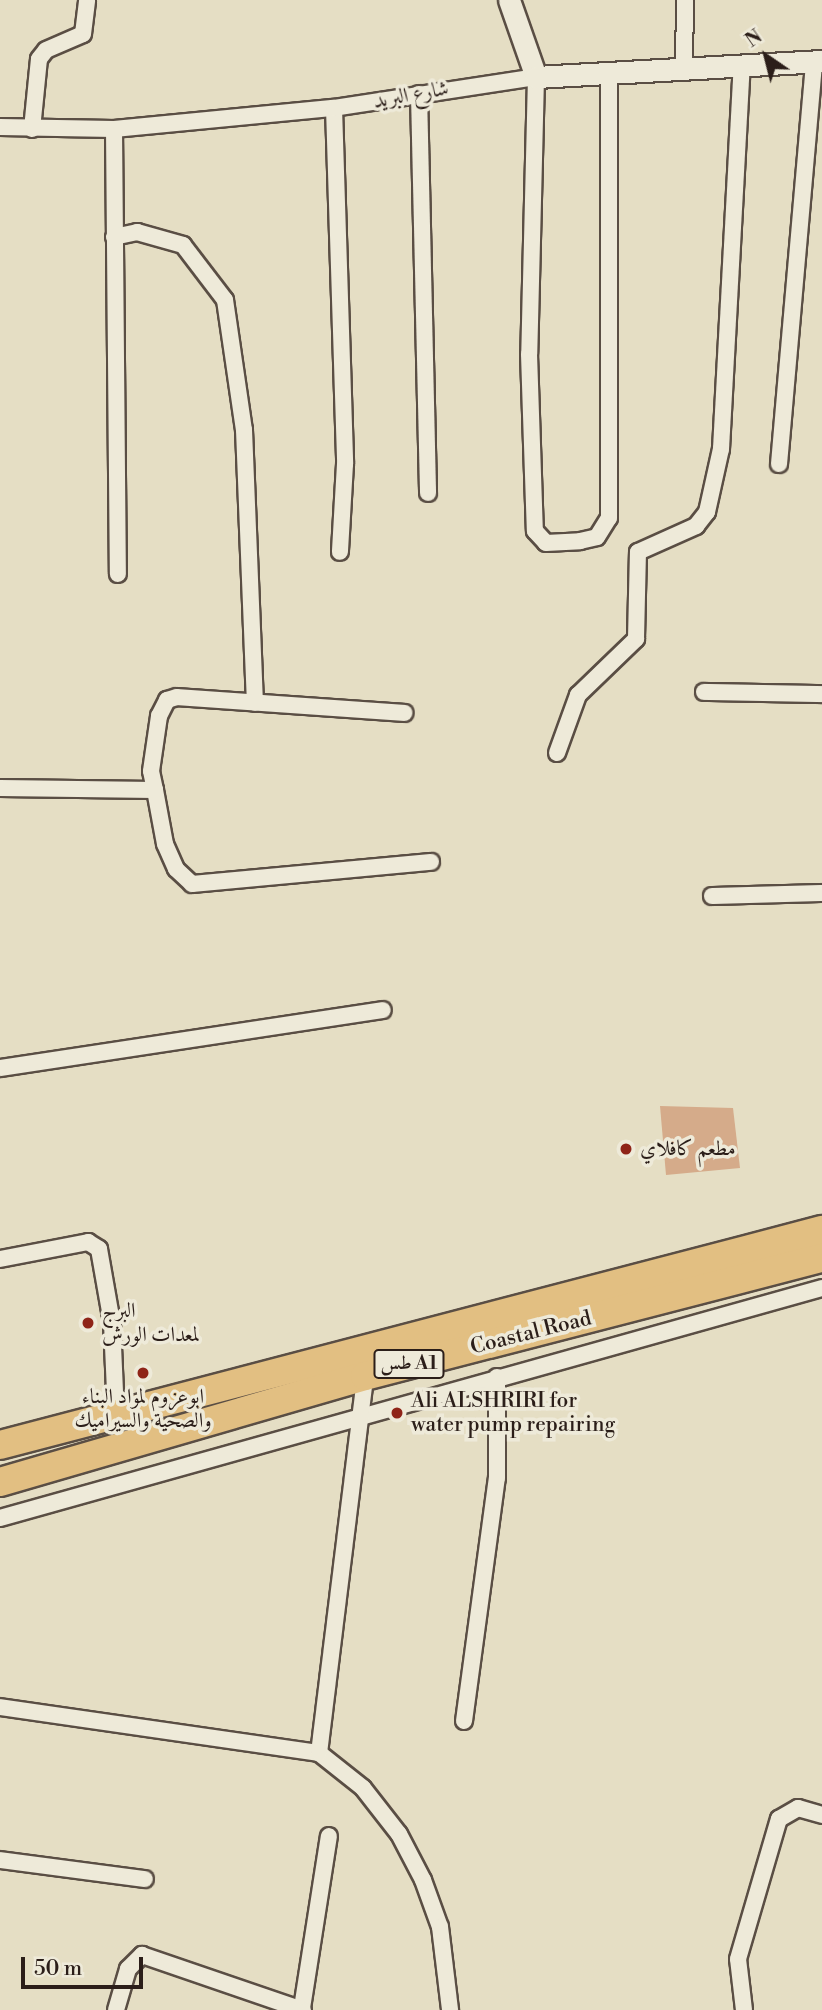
<!DOCTYPE html>
<meta charset="utf-8">
<style>
body{margin:0}
#map{position:relative;width:822px;height:2010px;overflow:hidden;background:#e5dec4;font-family:"Libre Bodoni",Amiri,serif}
div>[style]{position:absolute}
.building>*{inset:0;background:#d5ab8a}
.roads{filter:drop-shadow(2px 0 #5a4e44) drop-shadow(-2px 0 #5a4e44) drop-shadow(0 2px #5a4e44) drop-shadow(0 -2px #5a4e44)}
.street>*{height:16px;margin:-8px;padding:0 8px;transform-origin:8px;border-radius:8px;background:#eeead9}
.secondary>*{height:21px;margin:-10.5px;padding:0 10.5px;transform-origin:10.5px;border-radius:10.5px;background:#eeead9}
.highway>*{height:28px;margin:-14px;padding:0 14px;transform-origin:14px;border-radius:14px;background:#e2bf82}
.dots>*{width:19px;height:19px;translate:-50% -50%;box-sizing:border-box;border:4px solid #eeead9;border-radius:50%}
span{translate:-50% -50%;white-space:nowrap;text-align:center;line-height:1.15;-webkit-text-stroke:7px #eeead9;paint-order:stroke}
.shield-label span{padding:2px 5px;background:#eeead9;border:2px solid;border-radius:5px;-webkit-text-stroke-width:0}
.shield-label{font-size:19px;color:#2b1e19;font-weight:700}
.street-label{font-size:21px;color:#2b1e19}
.poi-label{font-size:21px;color:#2b1e19}
.left{translate:0 -50%;text-align:left}
.north{position:absolute;left:731px;top:21px;width:70px;height:70px;-webkit-text-stroke:5px #eeead9;paint-order:stroke;rotate:325deg;font-size:19px;font-weight:700;line-height:28px;text-align:center;color:#2b1e19}
.north::after{content:'';display:block;margin:auto;width:24px;height:32px;background:#2b1e19;clip-path:polygon(50% 0,100% 100%,50% 72%,0 100%)}
.scale{position:absolute;left:21px;top:1957px;width:122px;height:32px;box-sizing:border-box;border:4px solid #2b1e19;border-top:0;padding-left:9px;font-size:21px;line-height:24px;white-space:nowrap;color:#2b1e19;-webkit-text-stroke:5px #eeead9;paint-order:stroke}
</style>
<div id="map">
<div class="building">
<i style="clip-path:polygon(660px 1106px,733px 1108px,740px 1168px,666px 1175px)"></i>
</div>
<div class="roads">
<div class="street">
<i style="left:684px;top:69px;width:69px;rotate:-89.2deg"></i>
<i style="left:419px;top:94px;width:399px;rotate:88.7deg"></i>
<i style="left:334px;top:108px;width:356px;rotate:88.2deg"></i>
<i style="left:345px;top:464px;width:88px;rotate:93.3deg"></i>
<i style="left:0;top:127px;width:114px;rotate:1deg"></i>
<i style="left:114px;top:129px;width:221px;rotate:-5.5deg"></i>
<i style="left:334px;top:108px;width:204px;rotate:-8.7deg"></i>
<i style="left:536px;top:77px;width:277px;rotate:91.4deg"></i>
<i style="left:529px;top:354px;width:177px;rotate:88.1deg"></i>
<i style="left:535px;top:531px;width:16px;rotate:47deg"></i>
<i style="left:546px;top:543px;width:34px;rotate:-3deg"></i>
<i style="left:580px;top:541px;width:17px;rotate:-13deg"></i>
<i style="left:597px;top:537px;width:22px;rotate:-58deg"></i>
<i style="left:609px;top:518px;width:446px;rotate:-90deg"></i>
<i style="left:32px;top:129px;width:70px;rotate:-84.3deg"></i>
<i style="left:39px;top:59px;width:11px;rotate:-52deg"></i>
<i style="left:46px;top:50px;width:40px;rotate:-23.4deg"></i>
<i style="left:83px;top:34px;width:34px;rotate:-83deg"></i>
<i style="left:114px;top:129px;width:445px;rotate:89.5deg"></i>
<i style="left:114px;top:237px;width:24px;rotate:-12deg"></i>
<i style="left:137px;top:232px;width:48px;rotate:15.8deg"></i>
<i style="left:183px;top:245px;width:69px;rotate:52.6deg"></i>
<i style="left:225px;top:300px;width:131px;rotate:81.7deg"></i>
<i style="left:244px;top:430px;width:273px;rotate:87.7deg"></i>
<i style="left:779px;top:464px;width:404px;rotate:-85deg"></i>
<i style="left:704px;top:692px;width:118px;rotate:1deg"></i>
<i style="left:557px;top:753px;width:62px;rotate:-70.1deg"></i>
<i style="left:578px;top:695px;width:81px;rotate:-44deg"></i>
<i style="left:636px;top:639px;width:87px;rotate:-88.7deg"></i>
<i style="left:638px;top:552px;width:64px;rotate:-24.1deg"></i>
<i style="left:696px;top:526px;width:18px;rotate:-52deg"></i>
<i style="left:707px;top:512px;width:65px;rotate:-77.5deg"></i>
<i style="left:721px;top:449px;width:384px;rotate:-86.9deg"></i>
<i style="left:0;top:788px;width:155px;rotate:0.7deg"></i>
<i style="left:155px;top:790px;width:55px;rotate:79.5deg"></i>
<i style="left:165px;top:844px;width:27px;rotate:66deg"></i>
<i style="left:176px;top:869px;width:22px;rotate:43deg"></i>
<i style="left:192px;top:884px;width:240px;rotate:-5.3deg"></i>
<i style="left:155px;top:790px;width:19px;rotate:-102deg"></i>
<i style="left:151px;top:771px;width:56px;rotate:-81.7deg"></i>
<i style="left:159px;top:716px;width:18px;rotate:-63deg"></i>
<i style="left:167px;top:700px;width:10px;rotate:-17deg"></i>
<i style="left:177px;top:697px;width:228px;rotate:4deg"></i>
<i style="left:712px;top:896px;width:110px;rotate:-1.6deg"></i>
<i style="left:0;top:1068px;width:387px;rotate:-8.6deg"></i>
<i style="left:0;top:1259px;width:90px;rotate:-10.9deg"></i>
<i style="left:88px;top:1242px;width:13px;rotate:32deg"></i>
<i style="left:99px;top:1249px;width:75px;rotate:80deg"></i>
<i style="left:112px;top:1323px;width:92px;rotate:87.5deg"></i>
<i style="left:0;top:1518px;width:854px;rotate:-15.63deg"></i>
<i style="left:0;top:1707px;width:322px;rotate:8.2deg"></i>
<i style="left:319px;top:1753px;width:56px;rotate:38.5deg"></i>
<i style="left:363px;top:1788px;width:58px;rotate:52deg"></i>
<i style="left:399px;top:1834px;width:52px;rotate:62.4deg"></i>
<i style="left:423px;top:1880px;width:50px;rotate:70.1deg"></i>
<i style="left:440px;top:1927px;width:84px;rotate:83.1deg"></i>
<i style="left:464px;top:1721px;width:245px;rotate:-82.3deg"></i>
<i style="left:497px;top:1478px;width:101px;rotate:-90deg"></i>
<i style="left:319px;top:1753px;width:380px;rotate:-83deg"></i>
<i style="left:0;top:1860px;width:146px;rotate:7.5deg"></i>
<i style="left:302px;top:2008px;width:174px;rotate:-81.1deg"></i>
<i style="left:116px;top:2010px;width:43px;rotate:-73.7deg"></i>
<i style="left:128px;top:1969px;width:20px;rotate:-45deg"></i>
<i style="left:142px;top:1955px;width:170px;rotate:18.9deg"></i>
<i style="left:744px;top:2010px;width:51px;rotate:-96.7deg"></i>
<i style="left:738px;top:1959px;width:146px;rotate:-73.7deg"></i>
<i style="left:779px;top:1819px;width:22px;rotate:-30deg"></i>
<i style="left:798px;top:1808px;width:25px;rotate:16deg"></i>
</div>
<div class="secondary">
<i style="left:509px;top:0;width:82px;rotate:70.7deg"></i>
<i style="left:536px;top:77px;width:286px;rotate:-3.2deg"></i>
</div>
<div class="highway">
<i style="left:0;top:1445px;width:850px;rotate:-14.66deg"></i>
<i style="left:0;top:1482px;width:380px;rotate:-16.2deg"></i>
<i style="left:365px;top:1376px;width:472px;rotate:-14.5deg"></i>
</div>
</div>
<div class="dots">
<i style="left:626px;top:1149px;background:#8f2418"></i>
<i style="left:88px;top:1323px;background:#8f2418"></i>
<i style="left:143px;top:1373px;background:#8f2418"></i>
<i style="left:397px;top:1413px;background:#8f2418"></i>
</div>
<div class="shield-label">
<span style="left:409px;top:1364px">طس A1</span>
</div>
<div class="street-label">
<span style="left:411px;top:95px;rotate:-10deg">شارع البريد</span>
<span style="left:531px;top:1333px;rotate:-14deg">Coastal Road</span>
</div>
<div class="poi-label">
<span class="left" style="left:640px;top:1149px">مطعم كافلاي</span>
<span class="left" style="left:102px;top:1323px">البرج<br>لمعدات الورش</span>
<span style="left:143px;top:1409px">ابوعزوم لمواد البناء<br>والصحية والسيراميك</span>
<span class="left" style="left:411px;top:1413px">Ali ALSHRIRI for<br>water pump repairing</span>
</div>
<div class="north">N</div>
<div class="scale">50 m</div>
</div>
